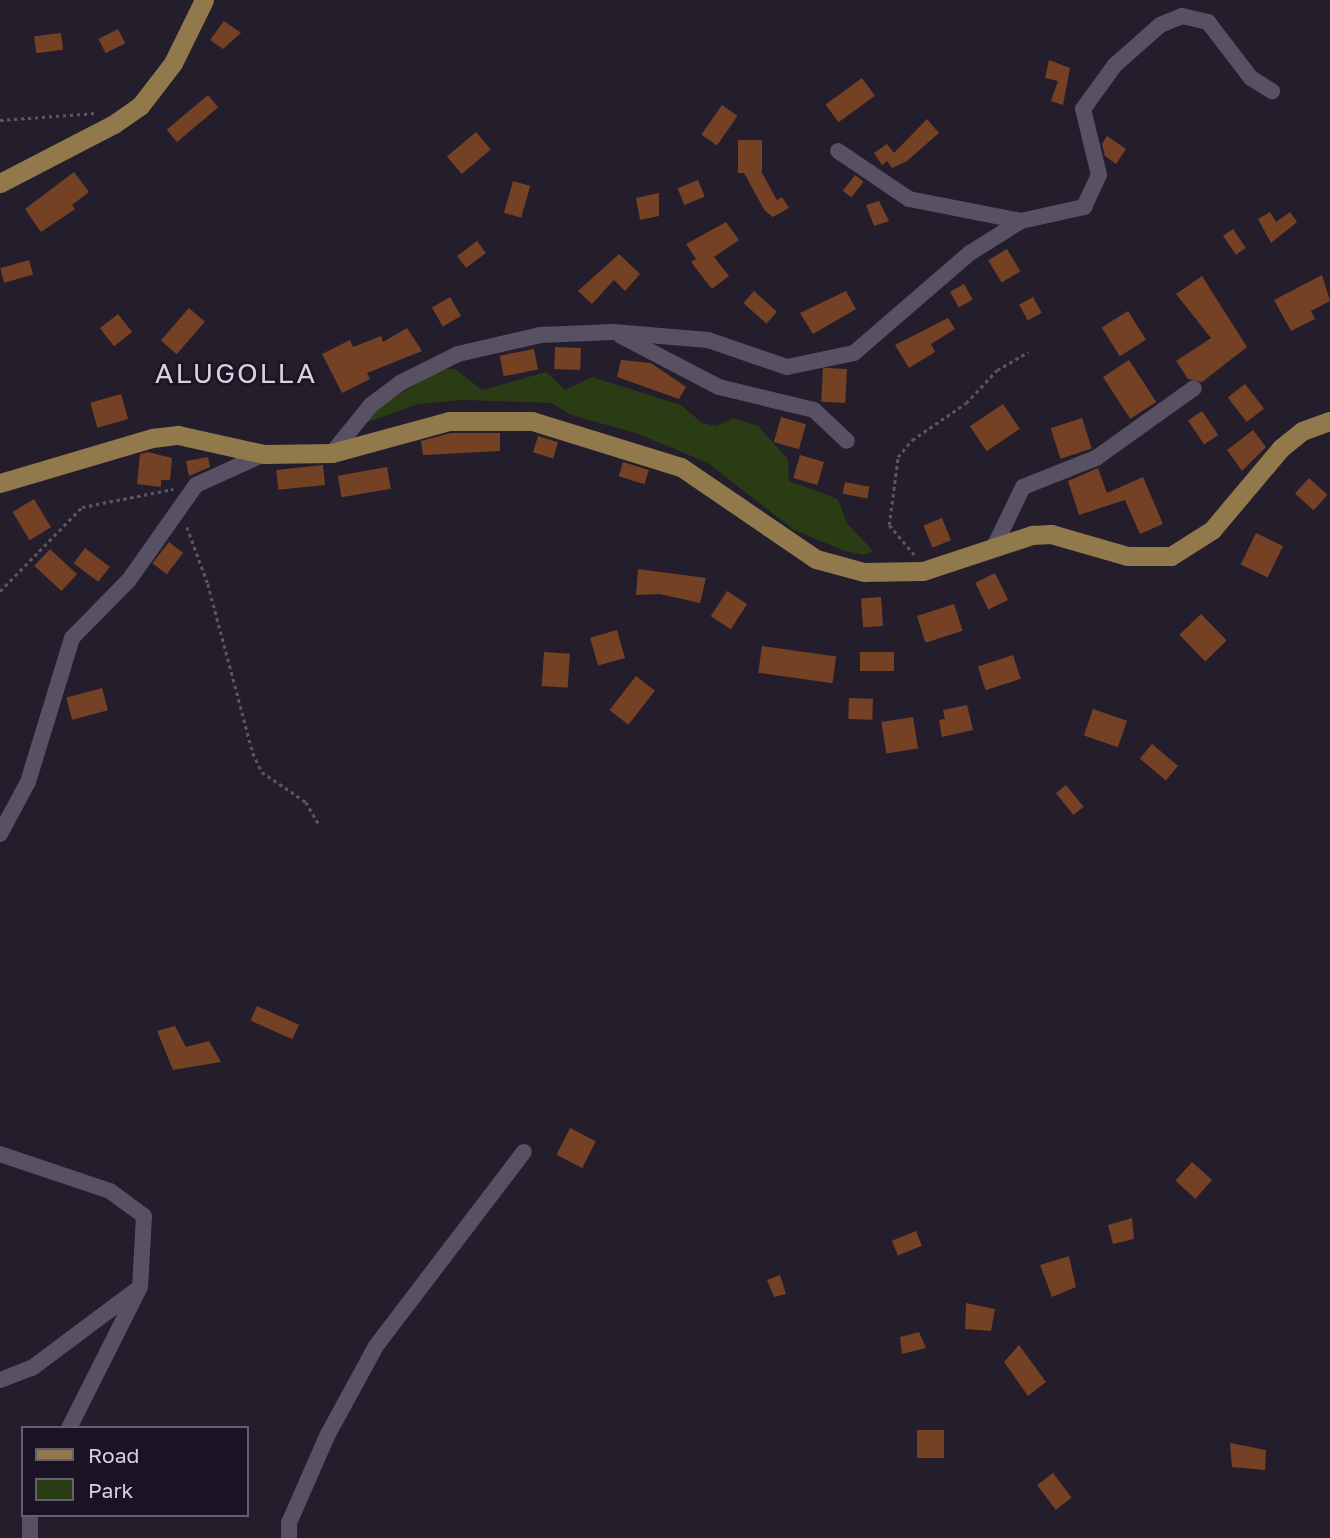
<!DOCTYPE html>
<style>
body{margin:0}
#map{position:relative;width:1330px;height:1538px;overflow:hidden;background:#231d2c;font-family:"Golos Text",sans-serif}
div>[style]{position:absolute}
.green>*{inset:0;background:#2a3c13}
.building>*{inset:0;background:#744125;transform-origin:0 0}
.path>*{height:2.5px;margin-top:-1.25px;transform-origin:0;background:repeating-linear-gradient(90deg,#5b5663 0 3.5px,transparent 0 7px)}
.minor>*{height:16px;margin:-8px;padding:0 8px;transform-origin:8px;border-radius:8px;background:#585063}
.major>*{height:19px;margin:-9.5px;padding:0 9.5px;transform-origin:9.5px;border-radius:9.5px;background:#91794b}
span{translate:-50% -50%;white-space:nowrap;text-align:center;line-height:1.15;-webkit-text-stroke:5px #1a1323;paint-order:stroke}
.quarter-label{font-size:28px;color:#d6d1dc;letter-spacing:2px}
.legend{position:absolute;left:21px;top:1426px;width:228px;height:91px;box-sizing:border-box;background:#1a1323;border:2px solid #655f6d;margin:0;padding:9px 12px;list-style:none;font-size:21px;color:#d6d1dc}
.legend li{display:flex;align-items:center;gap:14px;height:35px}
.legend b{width:35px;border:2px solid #655f6d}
</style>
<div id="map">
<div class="green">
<i style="clip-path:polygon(442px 369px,455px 369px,482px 390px,546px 372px,565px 390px,592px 377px,681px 405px,702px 423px,716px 426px,733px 418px,758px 426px,788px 459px,789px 481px,838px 499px,847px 523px,873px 551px,864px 555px,845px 551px,794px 530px,708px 463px,636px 433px,571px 415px,551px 403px,462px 400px,418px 404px,371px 421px,358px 419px)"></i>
</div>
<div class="building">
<i style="clip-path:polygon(224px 21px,241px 33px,223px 49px,210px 40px)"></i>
<i style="left:118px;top:29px;width:16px;height:22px;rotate:63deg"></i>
<i style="left:61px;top:33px;width:17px;height:27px;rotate:83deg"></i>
<i style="clip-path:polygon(1049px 60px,1070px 68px,1063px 105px,1051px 101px,1058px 81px,1045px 78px)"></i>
<i style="left:862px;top:78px;width:22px;height:45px;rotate:54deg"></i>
<i style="left:208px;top:95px;width:16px;height:54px;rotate:50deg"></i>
<i style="left:722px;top:105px;width:19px;height:36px;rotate:35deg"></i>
<i style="clip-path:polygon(927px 119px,939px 133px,907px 161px,892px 168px,887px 161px,882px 165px,874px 153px,887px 144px,894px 153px)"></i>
<i style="left:476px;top:132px;width:23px;height:38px;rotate:50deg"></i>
<i style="clip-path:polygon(1107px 136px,1126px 149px,1116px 164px,1105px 156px,1102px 144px)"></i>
<i style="clip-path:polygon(738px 140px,762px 140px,762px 173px,777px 200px,782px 197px,789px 208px,773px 217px,765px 211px,744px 173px,738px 173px)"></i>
<i style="clip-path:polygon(74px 172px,89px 192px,72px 205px,75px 209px,41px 232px,25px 209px)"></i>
<i style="left:855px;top:175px;width:11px;height:20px;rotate:38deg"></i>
<i style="left:698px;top:180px;width:18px;height:22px;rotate:68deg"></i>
<i style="left:513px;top:181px;width:18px;height:33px;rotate:16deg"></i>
<i style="clip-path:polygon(659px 193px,659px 216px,640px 220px,636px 198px)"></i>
<i style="clip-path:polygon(879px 201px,889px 221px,874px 226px,866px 205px)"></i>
<i style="clip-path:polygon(1270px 212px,1276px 222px,1290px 212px,1297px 222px,1271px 243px,1258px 219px)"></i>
<i style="clip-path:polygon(726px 222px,739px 240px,714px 257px,729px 276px,712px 289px,691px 262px,696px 259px,686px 244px)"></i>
<i style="left:1233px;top:229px;width:23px;height:12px;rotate:56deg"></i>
<i style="left:477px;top:241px;width:15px;height:25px;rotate:53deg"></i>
<i style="left:1007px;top:249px;width:26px;height:22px;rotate:59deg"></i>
<i style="clip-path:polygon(619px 254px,640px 274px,625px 291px,614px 280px,592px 304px,578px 291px)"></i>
<i style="left:29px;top:260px;width:15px;height:30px;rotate:74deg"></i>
<i style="clip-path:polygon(1322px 275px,1330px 301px,1311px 311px,1315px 319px,1291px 331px,1274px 300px)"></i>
<i style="clip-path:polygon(1202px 276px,1247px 347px,1202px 382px,1188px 379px,1176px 361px,1211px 338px,1176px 294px)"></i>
<i style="left:964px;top:284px;width:18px;height:16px;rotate:61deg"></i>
<i style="left:754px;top:291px;width:31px;height:16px;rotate:42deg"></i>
<i style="clip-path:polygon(846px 291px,856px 309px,813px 334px,800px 313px)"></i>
<i style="left:450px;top:297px;width:22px;height:21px;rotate:60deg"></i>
<i style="left:1033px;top:297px;width:18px;height:16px;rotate:61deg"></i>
<i style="left:189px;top:308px;width:21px;height:43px;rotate:41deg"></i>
<i style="left:1128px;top:311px;width:34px;height:31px;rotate:58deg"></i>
<i style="left:118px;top:314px;width:23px;height:23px;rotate:52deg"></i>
<i style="clip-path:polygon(948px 318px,955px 329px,931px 344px,935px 352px,909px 368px,895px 345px)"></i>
<i style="clip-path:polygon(407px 328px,422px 351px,367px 373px,370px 379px,342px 393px,322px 354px,350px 340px,353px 347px,381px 336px,383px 342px)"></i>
<i style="left:555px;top:347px;width:26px;height:22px;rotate:2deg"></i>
<i style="left:534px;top:349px;width:21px;height:35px;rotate:79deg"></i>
<i style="clip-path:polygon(621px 360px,651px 363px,686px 387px,679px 399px,617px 377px)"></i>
<i style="left:1129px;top:360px;width:50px;height:31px;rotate:57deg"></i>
<i style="left:847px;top:369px;width:34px;height:24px;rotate:93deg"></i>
<i style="left:1245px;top:384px;width:31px;height:22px;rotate:52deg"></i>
<i style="left:121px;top:394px;width:26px;height:32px;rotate:74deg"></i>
<i style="left:1003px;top:404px;width:30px;height:40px;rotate:56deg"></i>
<i style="left:1202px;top:411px;width:29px;height:17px;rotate:56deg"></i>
<i style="left:781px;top:417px;width:26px;height:26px;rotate:16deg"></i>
<i style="left:1082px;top:418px;width:32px;height:33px;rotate:72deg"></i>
<i style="clip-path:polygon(1253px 430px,1266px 447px,1242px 471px,1227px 450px)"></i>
<i style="clip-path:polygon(451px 433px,500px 433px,500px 451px,423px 455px,421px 441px)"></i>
<i style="left:538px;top:436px;width:21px;height:17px;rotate:17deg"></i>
<i style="clip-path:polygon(148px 452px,172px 458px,170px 480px,161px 480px,161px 487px,137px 484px,140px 454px)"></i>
<i style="left:800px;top:455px;width:25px;height:24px;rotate:16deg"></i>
<i style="clip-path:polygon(208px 457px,210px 467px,189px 476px,186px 461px)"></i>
<i style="left:623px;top:462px;width:27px;height:15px;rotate:17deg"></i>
<i style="left:323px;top:465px;width:20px;height:47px;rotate:84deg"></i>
<i style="left:387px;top:467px;width:22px;height:50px;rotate:80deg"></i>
<i style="clip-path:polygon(1098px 468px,1107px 493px,1143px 477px,1163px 524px,1140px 534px,1125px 500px,1079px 515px,1068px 481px)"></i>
<i style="left:1309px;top:478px;width:25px;height:21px;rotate:42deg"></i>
<i style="left:845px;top:482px;width:25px;height:12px;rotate:11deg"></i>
<i style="left:34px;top:499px;width:33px;height:25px;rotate:59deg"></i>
<i style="left:942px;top:518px;width:24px;height:20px;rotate:68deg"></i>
<i style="left:1256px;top:533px;width:30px;height:35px;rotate:26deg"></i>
<i style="left:169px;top:542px;width:18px;height:27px;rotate:38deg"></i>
<i style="left:85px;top:548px;width:31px;height:19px;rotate:37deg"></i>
<i style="left:50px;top:549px;width:37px;height:23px;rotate:43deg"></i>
<i style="clip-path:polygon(638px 569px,706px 578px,700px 603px,660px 594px,636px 595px)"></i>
<i style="left:995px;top:573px;width:30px;height:22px;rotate:64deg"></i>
<i style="left:727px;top:591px;width:24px;height:30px;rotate:33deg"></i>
<i style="left:881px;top:597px;width:29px;height:20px;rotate:86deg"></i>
<i style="left:954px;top:604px;width:28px;height:39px;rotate:72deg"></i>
<i style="left:1201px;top:614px;width:37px;height:30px;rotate:46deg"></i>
<i style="left:617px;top:630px;width:29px;height:28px;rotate:74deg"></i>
<i style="left:762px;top:646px;width:75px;height:27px;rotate:8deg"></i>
<i style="left:544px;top:652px;width:26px;height:34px;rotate:4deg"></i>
<i style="left:860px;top:652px;width:34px;height:19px"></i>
<i style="left:1013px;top:655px;width:25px;height:37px;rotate:72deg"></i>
<i style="left:636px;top:676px;width:24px;height:43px;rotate:38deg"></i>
<i style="left:102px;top:688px;width:23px;height:37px;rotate:75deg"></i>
<i style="left:849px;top:698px;width:24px;height:21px;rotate:2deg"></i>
<i style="clip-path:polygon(967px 705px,973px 730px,942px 737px,939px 720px,945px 719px,943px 710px)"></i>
<i style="left:1093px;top:709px;width:36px;height:28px;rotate:19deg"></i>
<i style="left:913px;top:717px;width:32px;height:32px;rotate:81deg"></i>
<i style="left:1152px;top:744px;width:34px;height:19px;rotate:40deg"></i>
<i style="left:1066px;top:785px;width:28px;height:13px;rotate:51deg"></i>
<i style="left:257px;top:1006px;width:46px;height:16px;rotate:24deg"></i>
<i style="clip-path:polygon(175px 1026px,186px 1047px,209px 1041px,221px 1062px,173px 1070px,157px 1031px)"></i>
<i style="left:570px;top:1128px;width:29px;height:30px;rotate:27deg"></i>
<i style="left:1192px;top:1162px;width:27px;height:25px;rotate:42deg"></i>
<i style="clip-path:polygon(1132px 1218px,1134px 1239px,1113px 1244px,1108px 1225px)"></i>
<i style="left:916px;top:1231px;width:16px;height:26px;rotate:68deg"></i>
<i style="clip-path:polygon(1069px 1256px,1076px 1287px,1052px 1297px,1040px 1265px)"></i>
<i style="clip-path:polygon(780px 1275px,786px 1294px,774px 1297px,767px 1280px)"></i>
<i style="clip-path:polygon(966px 1303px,995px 1309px,991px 1331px,965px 1329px)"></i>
<i style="clip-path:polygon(919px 1332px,926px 1348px,902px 1354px,900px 1337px)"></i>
<i style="clip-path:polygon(1019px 1345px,1046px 1382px,1028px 1396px,1004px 1362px)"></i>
<i style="left:944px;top:1430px;width:28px;height:27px;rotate:90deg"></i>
<i style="clip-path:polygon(1230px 1443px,1266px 1450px,1265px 1470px,1232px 1467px)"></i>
<i style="left:1053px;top:1473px;width:31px;height:20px;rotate:53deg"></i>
</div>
<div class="path">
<i style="left:0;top:120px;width:97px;rotate:-4.1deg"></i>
<i style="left:187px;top:527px;width:61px;rotate:69.8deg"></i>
<i style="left:208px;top:584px;width:175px;rotate:75.1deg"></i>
<i style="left:253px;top:753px;width:21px;rotate:65deg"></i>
<i style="left:262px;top:772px;width:53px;rotate:34.3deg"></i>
<i style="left:306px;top:802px;width:28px;rotate:60deg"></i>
<i style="left:914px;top:555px;width:39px;rotate:-130deg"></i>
<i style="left:889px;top:525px;width:69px;rotate:-82.5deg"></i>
<i style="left:898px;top:457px;width:22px;rotate:-51deg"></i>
<i style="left:912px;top:440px;width:65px;rotate:-34.4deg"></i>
<i style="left:966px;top:403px;width:45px;rotate:-46.8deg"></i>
<i style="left:997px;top:370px;width:36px;rotate:-30deg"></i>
<i style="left:0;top:591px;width:117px;rotate:-45.7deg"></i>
<i style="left:82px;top:507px;width:93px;rotate:-11.2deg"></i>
</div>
<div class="minor">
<i style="left:838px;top:151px;width:86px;rotate:34.1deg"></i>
<i style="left:909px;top:199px;width:114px;rotate:11.1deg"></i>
<i style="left:621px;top:336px;width:110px;rotate:27.5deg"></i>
<i style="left:719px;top:387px;width:98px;rotate:13.6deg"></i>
<i style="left:814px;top:410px;width:45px;rotate:43.2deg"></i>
<i style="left:332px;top:453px;width:62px;rotate:-50.9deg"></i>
<i style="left:371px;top:405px;width:36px;rotate:-37deg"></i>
<i style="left:400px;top:383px;width:65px;rotate:-26.6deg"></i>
<i style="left:458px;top:354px;width:84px;rotate:-13deg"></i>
<i style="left:540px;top:335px;width:73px;rotate:-2.4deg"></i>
<i style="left:613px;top:332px;width:95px;rotate:4.8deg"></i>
<i style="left:708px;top:340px;width:83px;rotate:18.9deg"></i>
<i style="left:787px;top:367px;width:68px;rotate:-11.8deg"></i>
<i style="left:854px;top:353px;width:153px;rotate:-40.8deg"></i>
<i style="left:970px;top:253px;width:60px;rotate:-32.1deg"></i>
<i style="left:1021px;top:221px;width:65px;rotate:-12.5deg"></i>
<i style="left:1084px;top:207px;width:35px;rotate:-65deg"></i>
<i style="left:1099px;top:175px;width:68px;rotate:-103.6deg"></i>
<i style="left:1083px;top:109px;width:54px;rotate:-54deg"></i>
<i style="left:1115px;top:65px;width:60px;rotate:-41.6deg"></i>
<i style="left:1160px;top:25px;width:24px;rotate:-22deg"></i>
<i style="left:1182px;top:16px;width:27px;rotate:13deg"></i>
<i style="left:1208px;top:22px;width:71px;rotate:52.5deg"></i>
<i style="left:1251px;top:78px;width:25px;rotate:32deg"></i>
<i style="left:993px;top:549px;width:69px;rotate:-64.2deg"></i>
<i style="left:1023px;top:487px;width:79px;rotate:-21.7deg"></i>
<i style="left:1096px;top:458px;width:120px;rotate:-35.5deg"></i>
<i style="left:0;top:834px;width:59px;rotate:-61.7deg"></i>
<i style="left:28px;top:782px;width:151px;rotate:-73deg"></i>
<i style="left:72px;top:638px;width:81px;rotate:-45.5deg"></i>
<i style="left:129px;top:580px;width:116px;rotate:-54.8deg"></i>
<i style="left:196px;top:485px;width:75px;rotate:-24.5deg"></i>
<i style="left:0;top:1154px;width:116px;rotate:18.6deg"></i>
<i style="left:110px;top:1191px;width:42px;rotate:36.3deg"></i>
<i style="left:144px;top:1216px;width:71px;rotate:93.2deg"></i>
<i style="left:140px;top:1287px;width:158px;rotate:116.7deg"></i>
<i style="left:0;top:1380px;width:34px;rotate:-21deg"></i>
<i style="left:32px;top:1368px;width:129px;rotate:-36.8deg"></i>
<i style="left:30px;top:1515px;width:23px;rotate:90deg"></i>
<i style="left:289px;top:1538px;width:15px;rotate:-90deg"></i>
<i style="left:289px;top:1523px;width:95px;rotate:-66.4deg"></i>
<i style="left:327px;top:1436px;width:102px;rotate:-61.4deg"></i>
<i style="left:376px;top:1346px;width:244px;rotate:-52.7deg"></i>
</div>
<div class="major">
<i style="left:0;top:183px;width:128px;rotate:-27.4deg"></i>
<i style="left:114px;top:124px;width:32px;rotate:-35deg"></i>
<i style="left:140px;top:106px;width:54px;rotate:-52.5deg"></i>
<i style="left:173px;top:63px;width:70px;rotate:-63.8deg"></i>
<i style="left:0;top:483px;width:159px;rotate:-16.5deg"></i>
<i style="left:152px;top:438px;width:26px;rotate:-7deg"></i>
<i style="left:178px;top:435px;width:88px;rotate:12.5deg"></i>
<i style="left:264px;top:454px;width:68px;rotate:-0.8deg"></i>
<i style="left:332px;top:453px;width:121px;rotate:-15.3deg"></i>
<i style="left:449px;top:421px;width:83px"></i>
<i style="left:532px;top:421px;width:156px;rotate:17.2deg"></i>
<i style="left:681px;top:467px;width:163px;rotate:34.3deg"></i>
<i style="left:816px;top:559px;width:50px;rotate:15.2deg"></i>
<i style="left:864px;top:572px;width:59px;rotate:-1deg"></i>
<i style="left:923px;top:571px;width:115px;rotate:-18.3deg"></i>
<i style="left:1032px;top:535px;width:19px;rotate:-3deg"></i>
<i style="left:1051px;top:534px;width:79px;rotate:16.1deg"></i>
<i style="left:1127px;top:556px;width:44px"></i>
<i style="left:1171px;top:556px;width:49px;rotate:-32.4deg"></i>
<i style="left:1212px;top:530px;width:107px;rotate:-49.9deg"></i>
<i style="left:1281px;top:448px;width:27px;rotate:-39deg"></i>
<i style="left:1302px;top:431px;width:30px;rotate:-20deg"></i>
</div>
<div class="quarter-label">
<span style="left:236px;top:373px">ALUGOLLA</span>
</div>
<ul class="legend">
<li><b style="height:9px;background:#91794b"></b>Road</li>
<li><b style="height:19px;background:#2a3c13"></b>Park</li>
</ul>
</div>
